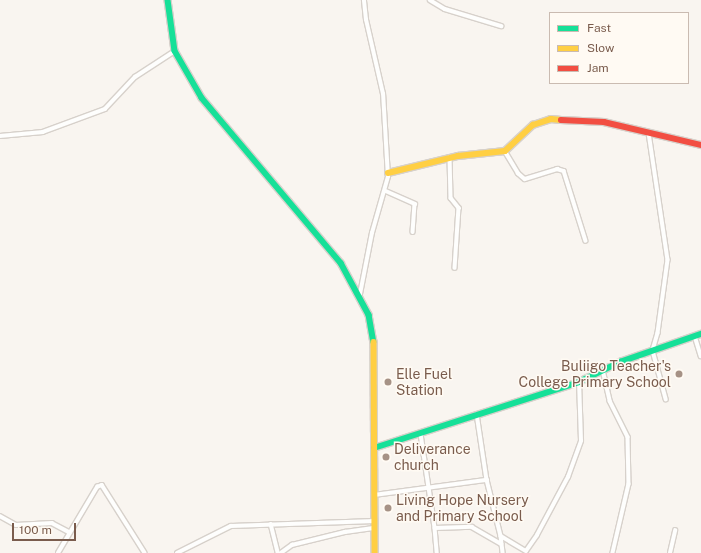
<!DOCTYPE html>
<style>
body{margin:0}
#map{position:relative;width:701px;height:553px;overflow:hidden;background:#f9f5f0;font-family:"Public Sans",sans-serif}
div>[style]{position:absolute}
.roads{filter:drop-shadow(1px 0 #d7d1cb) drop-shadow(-1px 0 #d7d1cb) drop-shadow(0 1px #d7d1cb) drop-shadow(0 -1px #d7d1cb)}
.street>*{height:3.5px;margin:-1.75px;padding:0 1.75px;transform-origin:1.75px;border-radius:1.75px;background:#fefefd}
.fast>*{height:5.5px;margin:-2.75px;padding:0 2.75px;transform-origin:2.75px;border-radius:2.75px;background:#16e098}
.slow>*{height:5.5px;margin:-2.75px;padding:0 2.75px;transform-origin:2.75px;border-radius:2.75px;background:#ffcf43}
.jam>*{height:5.5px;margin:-2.75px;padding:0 2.75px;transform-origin:2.75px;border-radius:2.75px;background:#f24e42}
.dots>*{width:11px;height:11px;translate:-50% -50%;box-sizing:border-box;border:2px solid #fffaf3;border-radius:50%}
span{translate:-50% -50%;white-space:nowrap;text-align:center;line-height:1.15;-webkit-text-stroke:3px #fffaf3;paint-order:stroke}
.poi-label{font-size:14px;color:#7a5c4d}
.right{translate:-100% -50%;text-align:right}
.left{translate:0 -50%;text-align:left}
.legend{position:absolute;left:549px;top:12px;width:140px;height:72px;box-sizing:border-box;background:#fffaf3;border:1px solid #cabbb1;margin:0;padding:5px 7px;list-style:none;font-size:12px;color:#7a5c4d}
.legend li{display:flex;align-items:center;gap:8px;height:20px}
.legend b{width:20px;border:1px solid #cabbb1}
.scale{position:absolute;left:12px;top:523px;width:64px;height:18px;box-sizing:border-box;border:2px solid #7a5c4d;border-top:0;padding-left:5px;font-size:12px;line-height:14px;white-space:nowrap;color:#7a5c4d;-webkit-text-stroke:3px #fffaf3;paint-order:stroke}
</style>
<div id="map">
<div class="roads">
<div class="street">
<i style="left:430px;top:0;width:17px;rotate:31deg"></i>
<i style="left:445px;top:9px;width:59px;rotate:16.9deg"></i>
<i style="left:649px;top:133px;width:128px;rotate:81.5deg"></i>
<i style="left:668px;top:260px;width:74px;rotate:97.8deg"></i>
<i style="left:658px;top:333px;width:19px;rotate:106deg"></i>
<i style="left:653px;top:351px;width:50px;rotate:74.8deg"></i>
<i style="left:0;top:136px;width:43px;rotate:-5.3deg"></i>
<i style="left:43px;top:132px;width:66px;rotate:-20.4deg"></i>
<i style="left:105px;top:109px;width:44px;rotate:-46.8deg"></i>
<i style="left:135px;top:77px;width:48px;rotate:-33deg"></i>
<i style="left:505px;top:151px;width:26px;rotate:59deg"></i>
<i style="left:518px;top:173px;width:9px;rotate:41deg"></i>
<i style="left:525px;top:179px;width:34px;rotate:-17deg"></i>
<i style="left:557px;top:169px;width:7px;rotate:16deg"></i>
<i style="left:564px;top:171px;width:73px;rotate:72.6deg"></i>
<i style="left:450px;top:157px;width:41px;rotate:88.6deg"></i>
<i style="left:451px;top:198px;width:13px;rotate:51deg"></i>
<i style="left:459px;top:208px;width:60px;rotate:93.8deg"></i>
<i style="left:386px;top:191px;width:32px;rotate:24deg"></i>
<i style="left:415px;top:204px;width:28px;rotate:94deg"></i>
<i style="left:360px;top:294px;width:62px;rotate:-78.9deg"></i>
<i style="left:372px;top:233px;width:58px;rotate:-74.1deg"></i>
<i style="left:388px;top:177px;width:83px;rotate:-93.4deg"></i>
<i style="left:383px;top:94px;width:76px;rotate:-102.9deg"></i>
<i style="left:366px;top:20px;width:20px;rotate:-96deg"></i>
<i style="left:695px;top:336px;width:21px;rotate:73deg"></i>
<i style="left:603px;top:370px;width:32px;rotate:77deg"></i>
<i style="left:610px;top:401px;width:40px;rotate:63.4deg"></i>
<i style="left:628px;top:437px;width:47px;rotate:88.8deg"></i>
<i style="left:629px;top:484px;width:71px;rotate:103.1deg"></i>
<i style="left:477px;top:414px;width:67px;rotate:81.4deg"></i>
<i style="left:487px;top:480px;width:58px;rotate:76deg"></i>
<i style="left:501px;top:536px;width:17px;rotate:83deg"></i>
<i style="left:421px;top:434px;width:95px;rotate:81.5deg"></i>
<i style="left:435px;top:528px;width:37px;rotate:-2deg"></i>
<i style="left:472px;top:527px;width:34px;rotate:30deg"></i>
<i style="left:374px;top:495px;width:114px;rotate:-7.6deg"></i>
<i style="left:0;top:516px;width:18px;rotate:29deg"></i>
<i style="left:16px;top:525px;width:36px;rotate:-3deg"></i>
<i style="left:52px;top:523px;width:19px;rotate:28deg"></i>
<i style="left:271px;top:524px;width:30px;rotate:76deg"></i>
<i style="left:435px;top:528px;width:25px;rotate:85deg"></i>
<i style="left:501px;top:536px;width:29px;rotate:31deg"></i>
<i style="left:526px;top:551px;width:19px;rotate:-55deg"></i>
<i style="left:537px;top:535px;width:66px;rotate:-61.9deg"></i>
<i style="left:568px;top:477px;width:38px;rotate:-70deg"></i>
<i style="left:581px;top:441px;width:59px;rotate:-91.9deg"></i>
<i style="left:58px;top:553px;width:77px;rotate:-59.4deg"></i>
<i style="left:97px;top:487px;width:5px;rotate:-22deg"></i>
<i style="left:102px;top:485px;width:80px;rotate:57.7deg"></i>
<i style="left:177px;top:553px;width:60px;rotate:-26.6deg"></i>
<i style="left:231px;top:526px;width:144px;rotate:-2deg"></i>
<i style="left:281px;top:553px;width:14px;rotate:-36deg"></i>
<i style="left:292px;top:545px;width:55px;rotate:-13.8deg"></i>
<i style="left:345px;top:532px;width:30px;rotate:-8deg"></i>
<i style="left:670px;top:553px;width:23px;rotate:-77deg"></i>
</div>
<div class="fast">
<i style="left:168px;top:0;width:51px;rotate:82.2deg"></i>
<i style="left:175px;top:51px;width:54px;rotate:60.1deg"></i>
<i style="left:202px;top:98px;width:216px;rotate:49.9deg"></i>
<i style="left:341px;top:263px;width:59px;rotate:61.7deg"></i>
<i style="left:369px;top:315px;width:27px;rotate:80deg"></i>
<i style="left:374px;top:448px;width:215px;rotate:-17.8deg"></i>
<i style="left:579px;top:382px;width:46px;rotate:-26deg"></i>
<i style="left:620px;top:362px;width:86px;rotate:-19.1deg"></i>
</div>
<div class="slow">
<i style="left:388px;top:173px;width:72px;rotate:-13.7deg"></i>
<i style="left:458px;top:156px;width:47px;rotate:-6.1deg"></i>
<i style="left:505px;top:151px;width:38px;rotate:-43deg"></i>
<i style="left:533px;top:125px;width:19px;rotate:-18deg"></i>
<i style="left:551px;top:119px;width:10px;rotate:6deg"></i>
<i style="left:374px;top:342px;width:211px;rotate:89.7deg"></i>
</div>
<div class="jam">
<i style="left:561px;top:120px;width:43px;rotate:2.7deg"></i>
<i style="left:604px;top:122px;width:100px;rotate:13.3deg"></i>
</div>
</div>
<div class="dots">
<i style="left:679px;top:374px;background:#a69286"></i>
<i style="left:388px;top:382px;background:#a69286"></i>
<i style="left:386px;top:457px;background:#a69286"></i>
<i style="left:388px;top:508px;background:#a69286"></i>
</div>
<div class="poi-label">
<span class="right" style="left:671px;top:374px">Buliigo Teacher's<br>College Primary School</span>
<span class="left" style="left:396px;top:382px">Elle Fuel<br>Station</span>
<span class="left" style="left:394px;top:457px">Deliverance<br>church</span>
<span class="left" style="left:396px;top:508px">Living Hope Nursery<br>and Primary School</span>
</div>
<ul class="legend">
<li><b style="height:5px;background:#16e098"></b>Fast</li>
<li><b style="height:5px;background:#ffcf43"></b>Slow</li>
<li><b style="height:5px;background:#f24e42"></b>Jam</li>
</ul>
<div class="scale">100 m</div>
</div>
